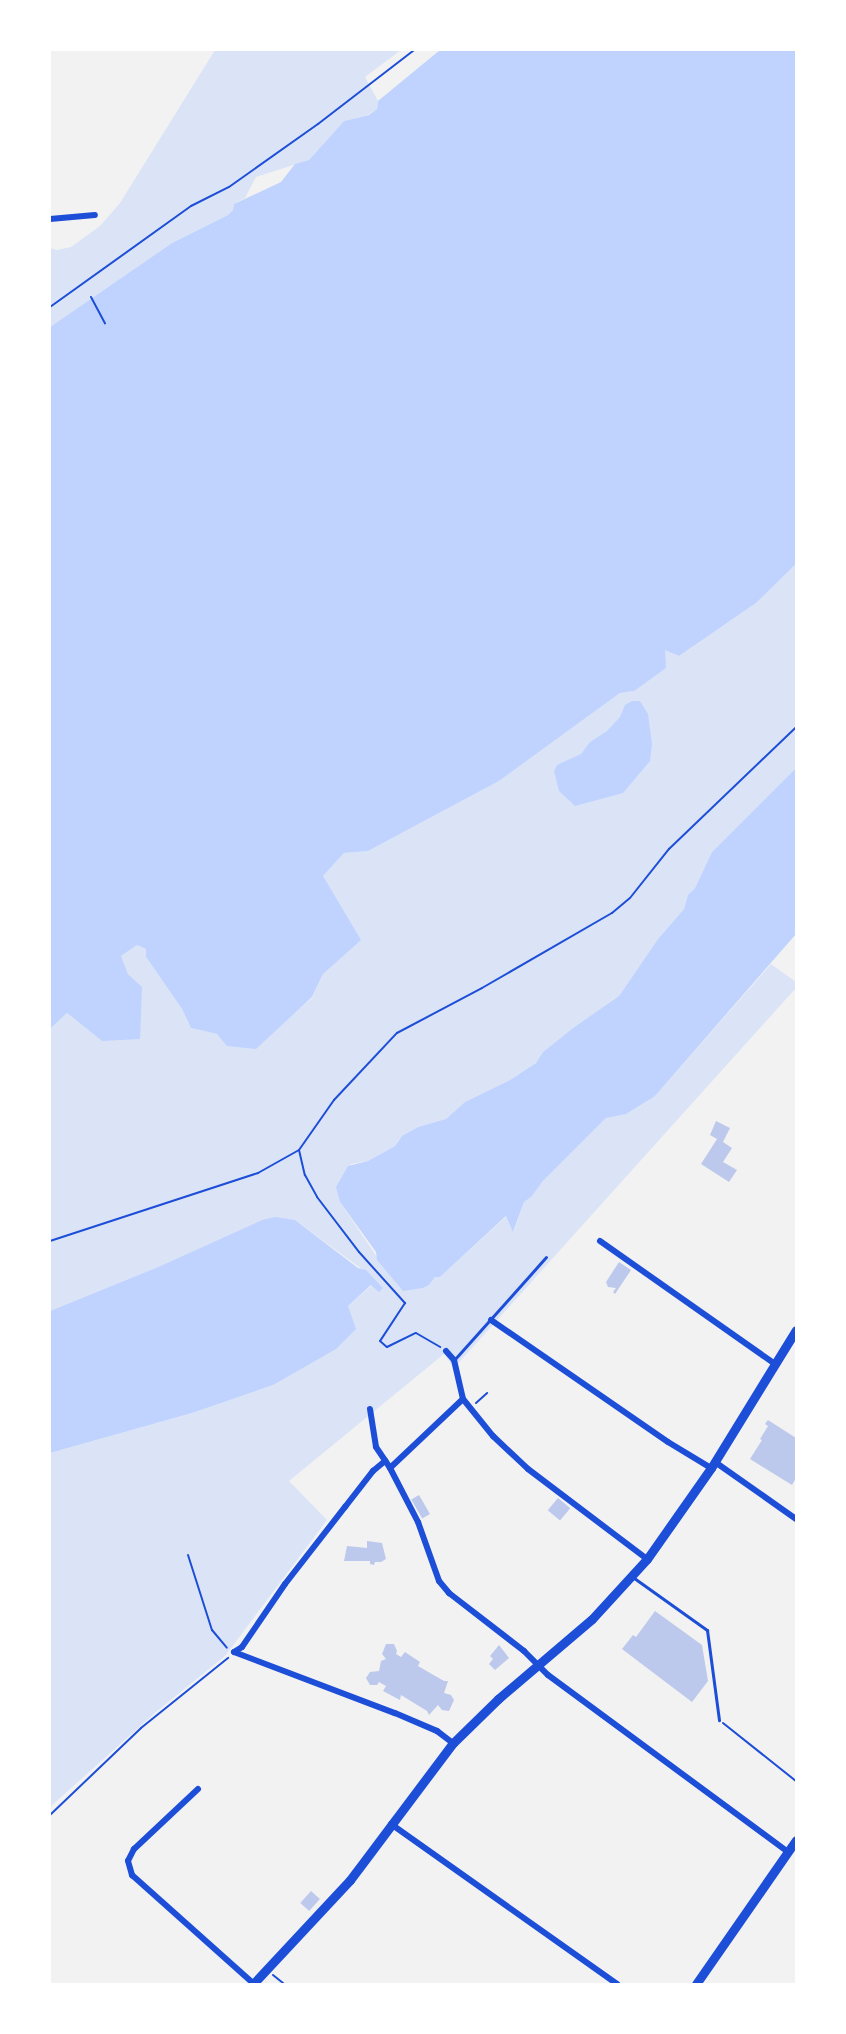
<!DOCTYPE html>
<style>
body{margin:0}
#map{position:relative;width:846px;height:2034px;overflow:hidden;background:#f2f2f2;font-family:Helvetica,sans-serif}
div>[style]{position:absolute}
.green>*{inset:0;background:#dbe4f7}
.water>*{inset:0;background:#bfd3fe}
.building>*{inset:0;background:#bdc9ec;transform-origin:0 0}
.path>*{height:2px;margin:-1px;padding:0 1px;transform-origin:1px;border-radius:1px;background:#1d4ed8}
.service>*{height:3px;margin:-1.5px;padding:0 1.5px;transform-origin:1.5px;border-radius:1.5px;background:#1d4ed8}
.minor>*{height:6px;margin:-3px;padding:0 3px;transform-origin:3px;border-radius:3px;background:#1d4ed8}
.secondary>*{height:9px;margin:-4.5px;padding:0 4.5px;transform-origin:4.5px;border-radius:4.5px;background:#1d4ed8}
span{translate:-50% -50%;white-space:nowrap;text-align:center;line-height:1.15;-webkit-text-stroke:6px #fff;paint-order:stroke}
.frame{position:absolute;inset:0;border:51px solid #fff;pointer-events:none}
</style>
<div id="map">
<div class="green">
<i style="clip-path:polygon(215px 50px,401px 50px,365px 77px,378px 101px,377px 109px,368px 115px,344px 121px,309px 160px,256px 177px,245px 198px,234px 204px,233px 210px,228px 215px,172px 243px,50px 327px,50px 248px,57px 250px,71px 247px,100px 226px,120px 203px)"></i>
<i style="clip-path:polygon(796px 564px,796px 768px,712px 852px,695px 888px,688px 896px,684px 909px,658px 939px,619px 996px,573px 1028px,543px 1052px,536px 1063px,510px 1080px,465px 1102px,446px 1119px,418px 1127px,400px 1138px,395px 1146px,368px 1161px,351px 1164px,340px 1202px,377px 1257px,404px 1289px,423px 1288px,429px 1285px,435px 1277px,440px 1277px,507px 1216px,514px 1231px,524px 1202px,542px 1182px,606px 1118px,655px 1096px,771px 964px,796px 982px,796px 988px,454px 1368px,444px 1354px,289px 1481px,327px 1520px,225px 1656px,156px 1712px,50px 1807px,50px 1453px,192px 1413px,273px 1385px,348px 1306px,372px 1285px,363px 1270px,295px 1220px,262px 1220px,158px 1267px,50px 1311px,50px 1029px,67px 1013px,102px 1041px,142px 987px,128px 974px,121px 956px,137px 945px,146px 949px,146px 957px,182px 1009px,191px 1028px,217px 1034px,285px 1021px,312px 998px,323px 974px,335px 961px,323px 876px,344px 853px,368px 851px,499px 781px,620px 693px,634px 691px,665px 649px,679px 656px,756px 603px)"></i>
</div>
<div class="water">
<i style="clip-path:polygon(440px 50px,796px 50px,796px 564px,756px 603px,679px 656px,665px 650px,666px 668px,634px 691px,620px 693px,499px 781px,368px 851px,344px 853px,323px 876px,361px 940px,323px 974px,312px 997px,256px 1049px,227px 1046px,217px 1034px,191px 1028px,182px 1009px,146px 957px,146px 949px,137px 945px,121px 956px,128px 974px,142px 987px,140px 1039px,102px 1041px,67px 1013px,50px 1029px,50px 327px,172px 243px,228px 215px,233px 210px,234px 204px,281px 182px,295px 164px,309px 160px,344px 121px,369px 115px,377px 109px,378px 101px)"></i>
<i style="clip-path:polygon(632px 701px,640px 701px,648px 714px,652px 744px,650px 761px,623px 793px,575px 806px,559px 791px,554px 771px,557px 765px,581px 754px,590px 742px,607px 731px,620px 717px,625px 705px)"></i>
<i style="clip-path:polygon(796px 768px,796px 934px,655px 1096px,626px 1114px,606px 1118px,542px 1182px,532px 1196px,524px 1202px,513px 1232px,506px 1216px,440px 1277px,435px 1277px,429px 1285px,423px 1288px,403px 1291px,377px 1260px,376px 1252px,340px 1202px,336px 1187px,348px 1166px,368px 1161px,395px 1146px,402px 1136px,418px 1127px,446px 1119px,465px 1102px,510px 1080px,536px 1063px,543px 1052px,573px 1028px,619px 996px,658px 939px,684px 909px,688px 895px,695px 888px,712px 852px)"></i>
<i style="clip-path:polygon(275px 1217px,295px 1220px,358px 1268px,366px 1270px,383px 1288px,379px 1292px,371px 1285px,348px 1306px,356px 1329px,336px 1349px,273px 1385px,192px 1413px,50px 1453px,50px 1311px,158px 1267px,262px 1220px)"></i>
</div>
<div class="building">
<i style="clip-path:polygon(716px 1121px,730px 1128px,723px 1142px,732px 1148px,723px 1162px,737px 1170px,729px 1182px,701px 1164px,717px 1139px,710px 1135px)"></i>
<i style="clip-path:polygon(619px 1262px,631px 1270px,615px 1294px,613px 1292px,616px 1288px,608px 1287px,606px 1282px)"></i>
<i style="clip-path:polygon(768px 1420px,796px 1438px,796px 1478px,792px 1485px,750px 1459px,762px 1440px,760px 1439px,768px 1426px,765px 1424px)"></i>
<i style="left:419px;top:1495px;width:22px;height:9px;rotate:60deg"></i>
<i style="left:558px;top:1498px;width:16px;height:16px;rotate:40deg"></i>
<i style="clip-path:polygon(367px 1541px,382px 1543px,386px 1559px,381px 1562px,375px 1562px,374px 1565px,370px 1564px,370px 1561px,344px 1561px,347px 1546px,367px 1548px)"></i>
<i style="clip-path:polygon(655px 1611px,702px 1645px,708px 1681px,692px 1702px,622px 1649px,633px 1635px,636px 1637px)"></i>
<i style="clip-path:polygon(386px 1644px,394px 1644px,397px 1651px,396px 1654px,401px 1657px,405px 1652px,420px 1662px,418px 1666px,444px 1681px,448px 1681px,444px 1693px,451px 1695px,454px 1700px,449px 1711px,442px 1710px,438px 1705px,429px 1715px,427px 1711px,401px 1695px,400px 1700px,383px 1691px,386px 1686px,379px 1682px,377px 1685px,370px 1685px,366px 1678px,370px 1672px,379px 1671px,381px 1661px,386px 1659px,382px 1654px)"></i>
<i style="clip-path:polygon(499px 1645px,509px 1658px,495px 1670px,489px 1664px,493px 1659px,490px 1656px)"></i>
<i style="left:311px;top:1891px;width:12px;height:16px;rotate:42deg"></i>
</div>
<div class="path">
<i style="left:91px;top:297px;width:30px;rotate:62deg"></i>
<i style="left:50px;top:307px;width:173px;rotate:-35.6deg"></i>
<i style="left:191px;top:206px;width:42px;rotate:-26.6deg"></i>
<i style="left:229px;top:187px;width:109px;rotate:-35.3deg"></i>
<i style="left:318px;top:124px;width:121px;rotate:-37.6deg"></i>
<i style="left:299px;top:1150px;width:26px;rotate:77deg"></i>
<i style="left:305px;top:1175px;width:25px;rotate:61deg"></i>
<i style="left:317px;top:1197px;width:69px;rotate:52.6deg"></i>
<i style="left:359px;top:1252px;width:69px;rotate:48deg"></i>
<i style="left:405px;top:1303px;width:45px;rotate:123.3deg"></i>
<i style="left:380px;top:1341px;width:9px;rotate:41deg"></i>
<i style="left:387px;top:1347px;width:32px;rotate:-26deg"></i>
<i style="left:416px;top:1333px;width:28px;rotate:30deg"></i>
<i style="left:50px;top:1241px;width:219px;rotate:-18.1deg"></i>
<i style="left:258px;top:1173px;width:47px;rotate:-29.3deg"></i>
<i style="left:299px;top:1150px;width:61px;rotate:-55deg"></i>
<i style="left:334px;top:1100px;width:92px;rotate:-46.8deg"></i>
<i style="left:397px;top:1033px;width:96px;rotate:-27.9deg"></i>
<i style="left:482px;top:988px;width:150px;rotate:-30deg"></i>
<i style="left:612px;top:913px;width:23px;rotate:-40deg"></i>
<i style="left:630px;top:898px;width:63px;rotate:-51.5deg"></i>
<i style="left:669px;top:849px;width:176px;rotate:-43.8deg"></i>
<i style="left:476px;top:1403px;width:15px;rotate:-42deg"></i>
<i style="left:188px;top:1555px;width:79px;rotate:72.3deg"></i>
<i style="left:212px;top:1630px;width:23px;rotate:50deg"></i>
<i style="left:723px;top:1723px;width:93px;rotate:38.5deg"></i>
<i style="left:50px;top:1815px;width:126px;rotate:-43.7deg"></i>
<i style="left:141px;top:1728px;width:112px;rotate:-38.8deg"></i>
<i style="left:273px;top:1975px;width:14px;rotate:39deg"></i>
</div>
<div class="service">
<i style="left:454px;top:1360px;width:138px;rotate:-48.2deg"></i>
<i style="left:634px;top:1578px;width:90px;rotate:35.5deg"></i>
<i style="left:707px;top:1630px;width:91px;rotate:82.4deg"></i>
</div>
<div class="minor">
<i style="left:50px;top:219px;width:45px;rotate:-5.1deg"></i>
<i style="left:600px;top:1241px;width:214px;rotate:35.1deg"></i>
<i style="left:491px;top:1320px;width:215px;rotate:34.6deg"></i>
<i style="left:668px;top:1442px;width:50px;rotate:31.2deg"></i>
<i style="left:446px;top:1351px;width:12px;rotate:48deg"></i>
<i style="left:454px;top:1360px;width:40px;rotate:77deg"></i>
<i style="left:463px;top:1399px;width:48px;rotate:51deg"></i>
<i style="left:493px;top:1436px;width:48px;rotate:43.3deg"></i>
<i style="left:528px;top:1469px;width:149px;rotate:37.1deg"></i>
<i style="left:370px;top:1409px;width:38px;rotate:81deg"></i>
<i style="left:376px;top:1447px;width:25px;rotate:56deg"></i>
<i style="left:390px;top:1468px;width:61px;rotate:62.6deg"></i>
<i style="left:418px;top:1522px;width:63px;rotate:70.4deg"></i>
<i style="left:439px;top:1581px;width:16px;rotate:50deg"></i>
<i style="left:449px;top:1593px;width:95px;rotate:37.7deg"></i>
<i style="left:524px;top:1651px;width:34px;rotate:45deg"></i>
<i style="left:548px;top:1675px;width:298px;rotate:36.4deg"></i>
<i style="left:715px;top:1462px;width:99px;rotate:35.1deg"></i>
<i style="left:390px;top:1468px;width:100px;rotate:-43.4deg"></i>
<i style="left:234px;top:1652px;width:9px;rotate:-32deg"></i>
<i style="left:242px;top:1647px;width:76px;rotate:-55.7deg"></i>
<i style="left:285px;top:1584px;width:98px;rotate:-52.1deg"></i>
<i style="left:345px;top:1507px;width:46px;rotate:-52.1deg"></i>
<i style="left:373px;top:1471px;width:16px;rotate:-40deg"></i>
<i style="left:234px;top:1652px;width:172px;rotate:20.8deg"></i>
<i style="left:395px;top:1713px;width:46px;rotate:23.2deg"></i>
<i style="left:437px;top:1731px;width:20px;rotate:37deg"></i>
<i style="left:198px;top:1789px;width:88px;rotate:136.8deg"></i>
<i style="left:134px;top:1849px;width:13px;rotate:117deg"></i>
<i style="left:128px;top:1861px;width:15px;rotate:74deg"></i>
<i style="left:132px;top:1875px;width:164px;rotate:41.8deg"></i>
<i style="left:391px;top:1824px;width:277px;rotate:35.3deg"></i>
</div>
<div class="secondary">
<i style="left:253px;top:1984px;width:142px;rotate:-47deg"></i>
<i style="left:350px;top:1880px;width:171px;rotate:-53.1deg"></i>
<i style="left:453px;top:1743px;width:63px;rotate:-44.4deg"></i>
<i style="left:498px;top:1699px;width:123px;rotate:-40.4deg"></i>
<i style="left:592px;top:1619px;width:81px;rotate:-47.5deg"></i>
<i style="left:647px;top:1559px;width:111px;rotate:-54.9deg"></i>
<i style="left:711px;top:1468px;width:162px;rotate:-58.4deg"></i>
<i style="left:696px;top:1984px;width:175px;rotate:-55.2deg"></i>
</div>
<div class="frame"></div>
</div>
